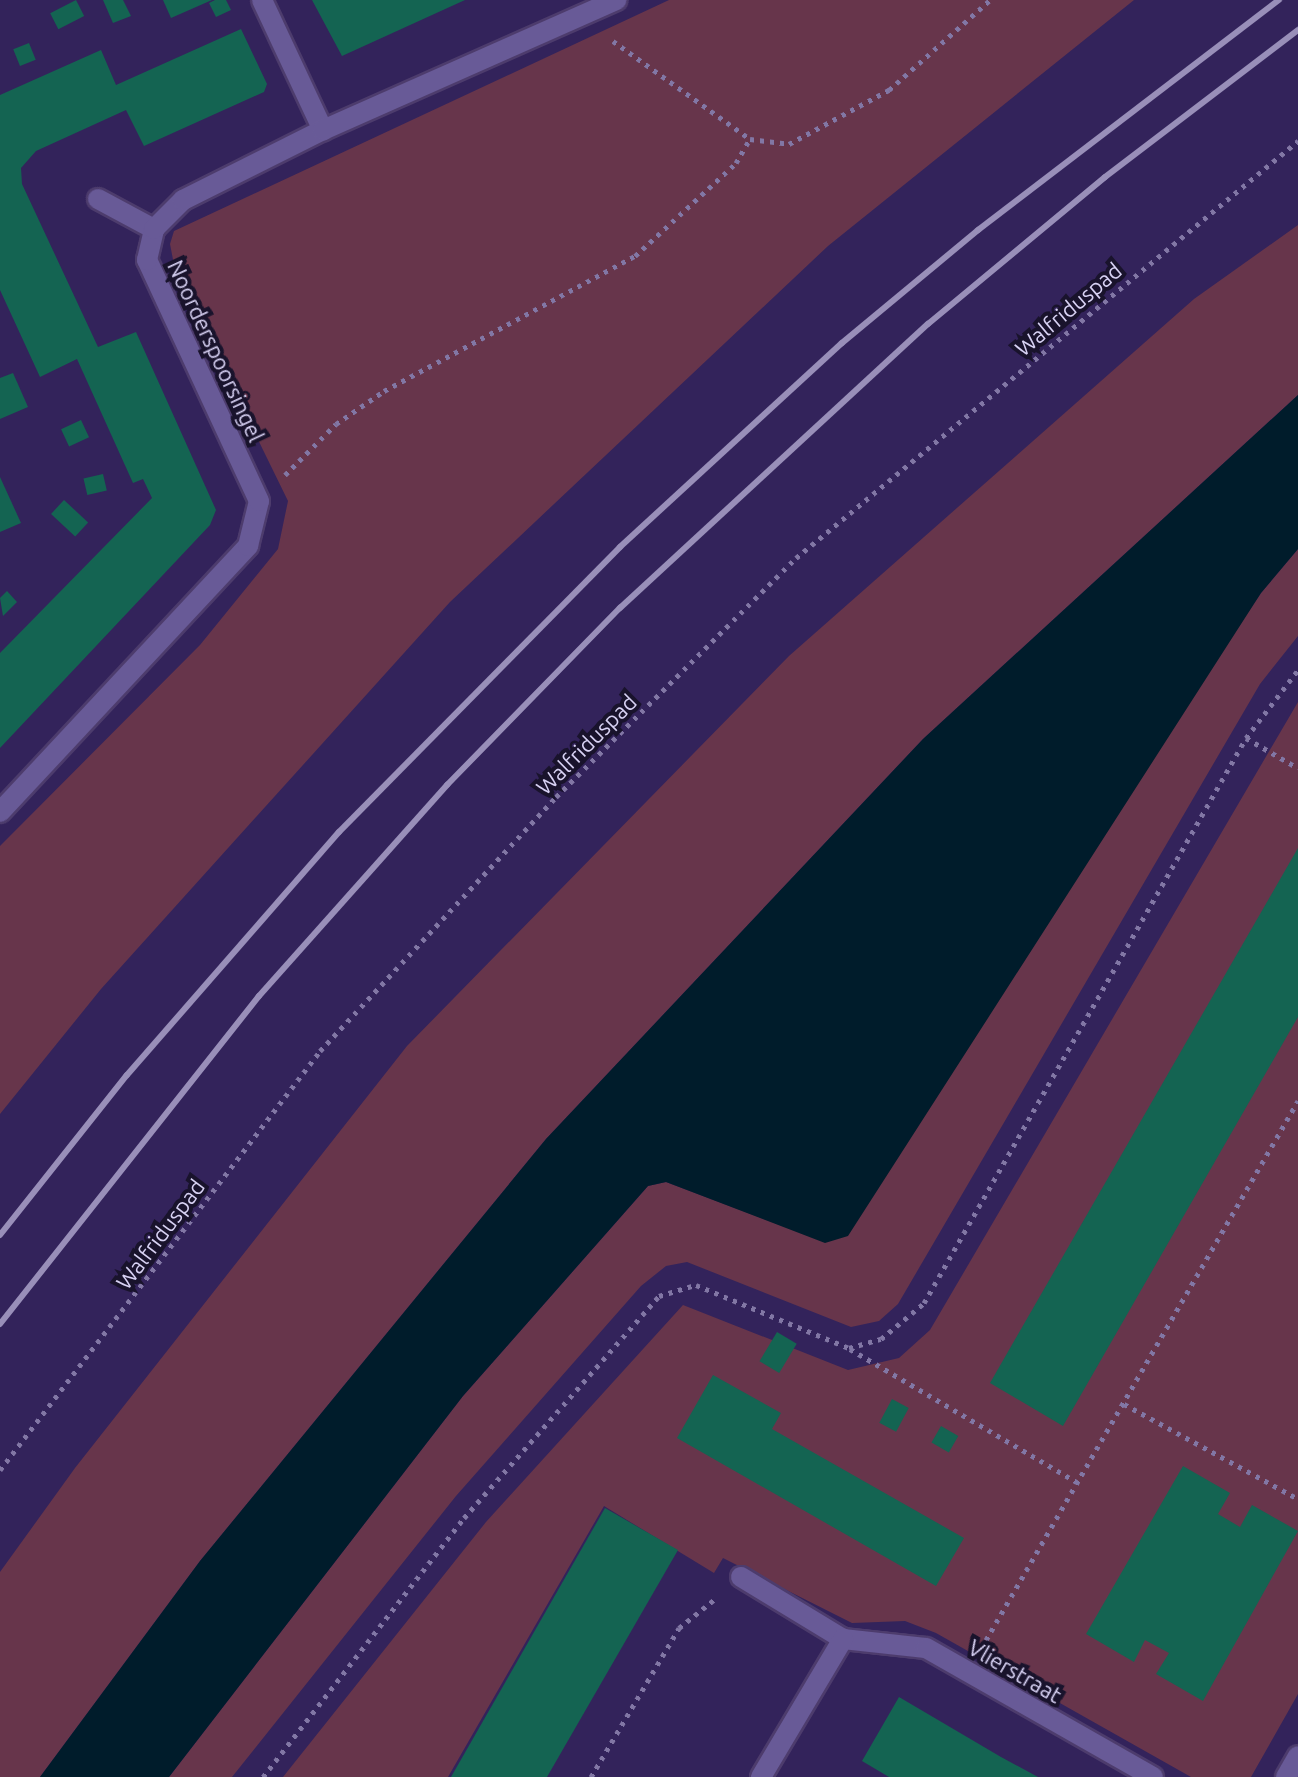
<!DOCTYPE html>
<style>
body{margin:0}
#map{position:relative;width:1298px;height:1777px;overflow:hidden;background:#33235b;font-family:Ubuntu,sans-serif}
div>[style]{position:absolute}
.green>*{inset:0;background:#67354b}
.water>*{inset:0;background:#001c2b}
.building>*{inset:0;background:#146452;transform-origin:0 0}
.path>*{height:5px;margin-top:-2.5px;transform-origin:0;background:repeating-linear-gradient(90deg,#8277a5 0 4px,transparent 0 10px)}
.roads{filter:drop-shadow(2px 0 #4d3c6d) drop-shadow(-2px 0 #4d3c6d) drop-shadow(0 2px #4d3c6d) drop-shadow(0 -2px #4d3c6d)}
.lane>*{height:20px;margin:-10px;padding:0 10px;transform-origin:10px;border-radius:10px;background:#685a97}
.street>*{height:20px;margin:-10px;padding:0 10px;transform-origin:10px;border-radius:10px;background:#685a97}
.rail>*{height:6px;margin:-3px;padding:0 3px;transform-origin:3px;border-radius:3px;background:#998fb9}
span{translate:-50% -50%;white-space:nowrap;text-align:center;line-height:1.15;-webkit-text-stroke:8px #19132c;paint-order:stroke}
.street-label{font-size:22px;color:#d7d1f3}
</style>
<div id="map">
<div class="green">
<i style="clip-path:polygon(669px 0,1134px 0,828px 246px,450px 602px,101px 989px,0 1114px,0 846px,200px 645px,278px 549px,288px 501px,175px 270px,170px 244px,174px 231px)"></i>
<i style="clip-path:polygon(1298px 225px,1298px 395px,923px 739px,546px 1139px,200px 1561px,40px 1777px,0 1777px,0 1572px,75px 1468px,407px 1046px,789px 656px,1194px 299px)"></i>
<i style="clip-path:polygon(1298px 549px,1298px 636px,1260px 684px,898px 1304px,879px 1321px,851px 1327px,687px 1262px,666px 1266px,641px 1286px,456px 1496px,232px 1777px,169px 1777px,463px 1396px,648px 1186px,666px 1182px,825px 1242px,1261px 593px)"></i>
<i style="clip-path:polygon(1298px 702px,1298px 1694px,1251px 1777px,1191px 1777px,936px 1633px,905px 1621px,852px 1623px,723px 1558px,714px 1573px,604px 1506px,448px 1777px,283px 1777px,486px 1522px,683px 1305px,848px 1370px,899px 1358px,930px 1330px)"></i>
</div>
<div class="water">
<i style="clip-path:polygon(1298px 395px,1298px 549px,1261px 593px,848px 1236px,825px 1243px,666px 1182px,648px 1186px,463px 1396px,169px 1777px,40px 1777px,200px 1561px,546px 1139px,923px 739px)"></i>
</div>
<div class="building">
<i style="left:76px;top:0;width:18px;height:29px;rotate:63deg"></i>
<i style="clip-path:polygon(103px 0,123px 0,131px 16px,113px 23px)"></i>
<i style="clip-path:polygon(163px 0,212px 0,171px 18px)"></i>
<i style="clip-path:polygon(215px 0,226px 0,231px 10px,216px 17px,209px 3px)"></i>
<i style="clip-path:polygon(312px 0,465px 0,342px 56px)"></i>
<i style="clip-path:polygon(241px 29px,267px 84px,264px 92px,144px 146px,126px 110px,36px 151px,21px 168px,22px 184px,98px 347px,136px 332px,216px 510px,210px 525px,0 748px,0 653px,152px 498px,143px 479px,133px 483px,77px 359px,40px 377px,0 290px,0 95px,101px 50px,116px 85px)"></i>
<i style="left:29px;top:43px;width:18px;height:17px;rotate:68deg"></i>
<i style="clip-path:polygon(13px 373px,28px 407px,0 419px,0 378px)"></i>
<i style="left:81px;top:420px;width:19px;height:22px;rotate:65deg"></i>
<i style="left:103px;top:474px;width:17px;height:20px;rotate:77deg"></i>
<i style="clip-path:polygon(0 477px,21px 523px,0 532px)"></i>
<i style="left:64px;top:500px;width:33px;height:19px;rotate:43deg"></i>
<i style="clip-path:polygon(7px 591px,17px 602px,3px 616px,0 598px)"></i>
<i style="clip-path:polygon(1298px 848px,1298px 1017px,1063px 1426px,990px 1383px)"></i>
<i style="left:777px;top:1332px;width:23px;height:34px;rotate:31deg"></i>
<i style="clip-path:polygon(713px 1375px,781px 1413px,772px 1429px,964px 1538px,936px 1586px,677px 1438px)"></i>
<i style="left:892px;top:1399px;width:19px;height:27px;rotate:28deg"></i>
<i style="left:941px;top:1426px;width:20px;height:19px;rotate:30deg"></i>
<i style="clip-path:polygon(1183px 1466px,1230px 1493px,1218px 1514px,1240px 1527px,1252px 1505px,1298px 1531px,1203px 1701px,1156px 1674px,1169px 1653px,1145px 1640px,1134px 1662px,1086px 1634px)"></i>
<i style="clip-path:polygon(605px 1508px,678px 1550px,547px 1777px,451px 1777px)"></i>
<i style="clip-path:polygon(899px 1697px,1001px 1757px,1038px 1777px,889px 1777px,862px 1761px)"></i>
</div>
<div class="path">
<i style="left:613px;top:41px;width:168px;rotate:35.6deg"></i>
<i style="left:750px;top:139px;width:39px;rotate:7deg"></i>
<i style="left:789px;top:144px;width:114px;rotate:-28.4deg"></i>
<i style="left:889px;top:90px;width:135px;rotate:-41.7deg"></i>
<i style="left:285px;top:475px;width:72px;rotate:-45deg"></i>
<i style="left:336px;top:424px;width:58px;rotate:-34.5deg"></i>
<i style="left:384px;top:391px;width:285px;rotate:-28.3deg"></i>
<i style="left:635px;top:256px;width:137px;rotate:-42.6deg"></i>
<i style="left:736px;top:163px;width:28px;rotate:-60deg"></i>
<i style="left:1246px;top:738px;width:60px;rotate:30deg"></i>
<i style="left:850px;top:1349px;width:263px;rotate:30.4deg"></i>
<i style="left:1124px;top:1404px;width:198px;rotate:28.6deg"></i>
<i style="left:0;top:1470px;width:527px;rotate:-52.63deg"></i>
<i style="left:320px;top:1051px;width:347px;rotate:-47.1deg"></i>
<i style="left:556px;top:797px;width:339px;rotate:-44.9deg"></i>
<i style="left:796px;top:558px;width:653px;rotate:-39.72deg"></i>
<i style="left:986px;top:1640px;width:623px;rotate:-59.94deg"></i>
<i style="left:263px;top:1777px;width:328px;rotate:-52.2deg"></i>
<i style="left:464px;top:1518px;width:295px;rotate:-48.7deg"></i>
<i style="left:659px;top:1296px;width:39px;rotate:-17deg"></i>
<i style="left:696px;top:1285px;width:165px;rotate:22.4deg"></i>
<i style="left:849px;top:1348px;width:33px;rotate:-16deg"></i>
<i style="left:881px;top:1339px;width:56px;rotate:-39.9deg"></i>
<i style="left:924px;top:1303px;width:650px;rotate:-60.32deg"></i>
<i style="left:1246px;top:738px;width:86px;rotate:-52.6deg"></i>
<i style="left:591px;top:1777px;width:173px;rotate:-59.4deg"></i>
<i style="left:679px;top:1628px;width:46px;rotate:-38.9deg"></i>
</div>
<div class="roads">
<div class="lane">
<i style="left:98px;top:199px;width:64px;rotate:28.2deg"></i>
</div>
<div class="street">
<i style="left:262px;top:0;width:144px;rotate:64.9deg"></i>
<i style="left:0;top:812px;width:364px;rotate:-47deg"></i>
<i style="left:248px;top:546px;width:46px;rotate:-76.3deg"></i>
<i style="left:259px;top:501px;width:266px;rotate:-114.9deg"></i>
<i style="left:147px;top:260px;width:32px;rotate:-77deg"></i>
<i style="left:154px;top:229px;width:41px;rotate:-45deg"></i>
<i style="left:183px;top:200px;width:157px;rotate:-26.6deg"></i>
<i style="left:323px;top:130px;width:321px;rotate:-23.9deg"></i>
<i style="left:741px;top:1577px;width:119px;rotate:31.3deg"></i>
<i style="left:843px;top:1639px;width:83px;rotate:6.2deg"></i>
<i style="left:926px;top:1648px;width:261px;rotate:29.6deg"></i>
<i style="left:761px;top:1777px;width:161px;rotate:-59.3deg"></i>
<i style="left:1286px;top:1777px;width:24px;rotate:-60deg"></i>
</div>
</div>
<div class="rail">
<i style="left:0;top:1235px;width:204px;rotate:-51.6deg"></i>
<i style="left:127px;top:1075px;width:322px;rotate:-48.9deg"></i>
<i style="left:339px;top:832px;width:400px;rotate:-45.4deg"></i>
<i style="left:620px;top:547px;width:301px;rotate:-42.6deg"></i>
<i style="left:842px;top:343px;width:177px;rotate:-39.7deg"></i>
<i style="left:978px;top:230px;width:379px;rotate:-37.4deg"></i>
<i style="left:0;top:1324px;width:418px;rotate:-51.7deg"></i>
<i style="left:259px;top:996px;width:283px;rotate:-48.3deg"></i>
<i style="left:447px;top:785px;width:248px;rotate:-45.7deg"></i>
<i style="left:620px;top:608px;width:419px;rotate:-42.7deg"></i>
<i style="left:928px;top:324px;width:230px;rotate:-39.7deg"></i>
<i style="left:1105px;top:177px;width:243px;rotate:-37.3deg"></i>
</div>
<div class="street-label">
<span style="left:1068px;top:309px;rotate:-40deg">Walfriduspad</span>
<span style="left:216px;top:351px;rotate:65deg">Noorderspoorsingel</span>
<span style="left:586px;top:744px;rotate:-45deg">Walfriduspad</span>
<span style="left:160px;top:1234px;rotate:-53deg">Walfriduspad</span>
<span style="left:1015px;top:1671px;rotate:30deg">Vlierstraat</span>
</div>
</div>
